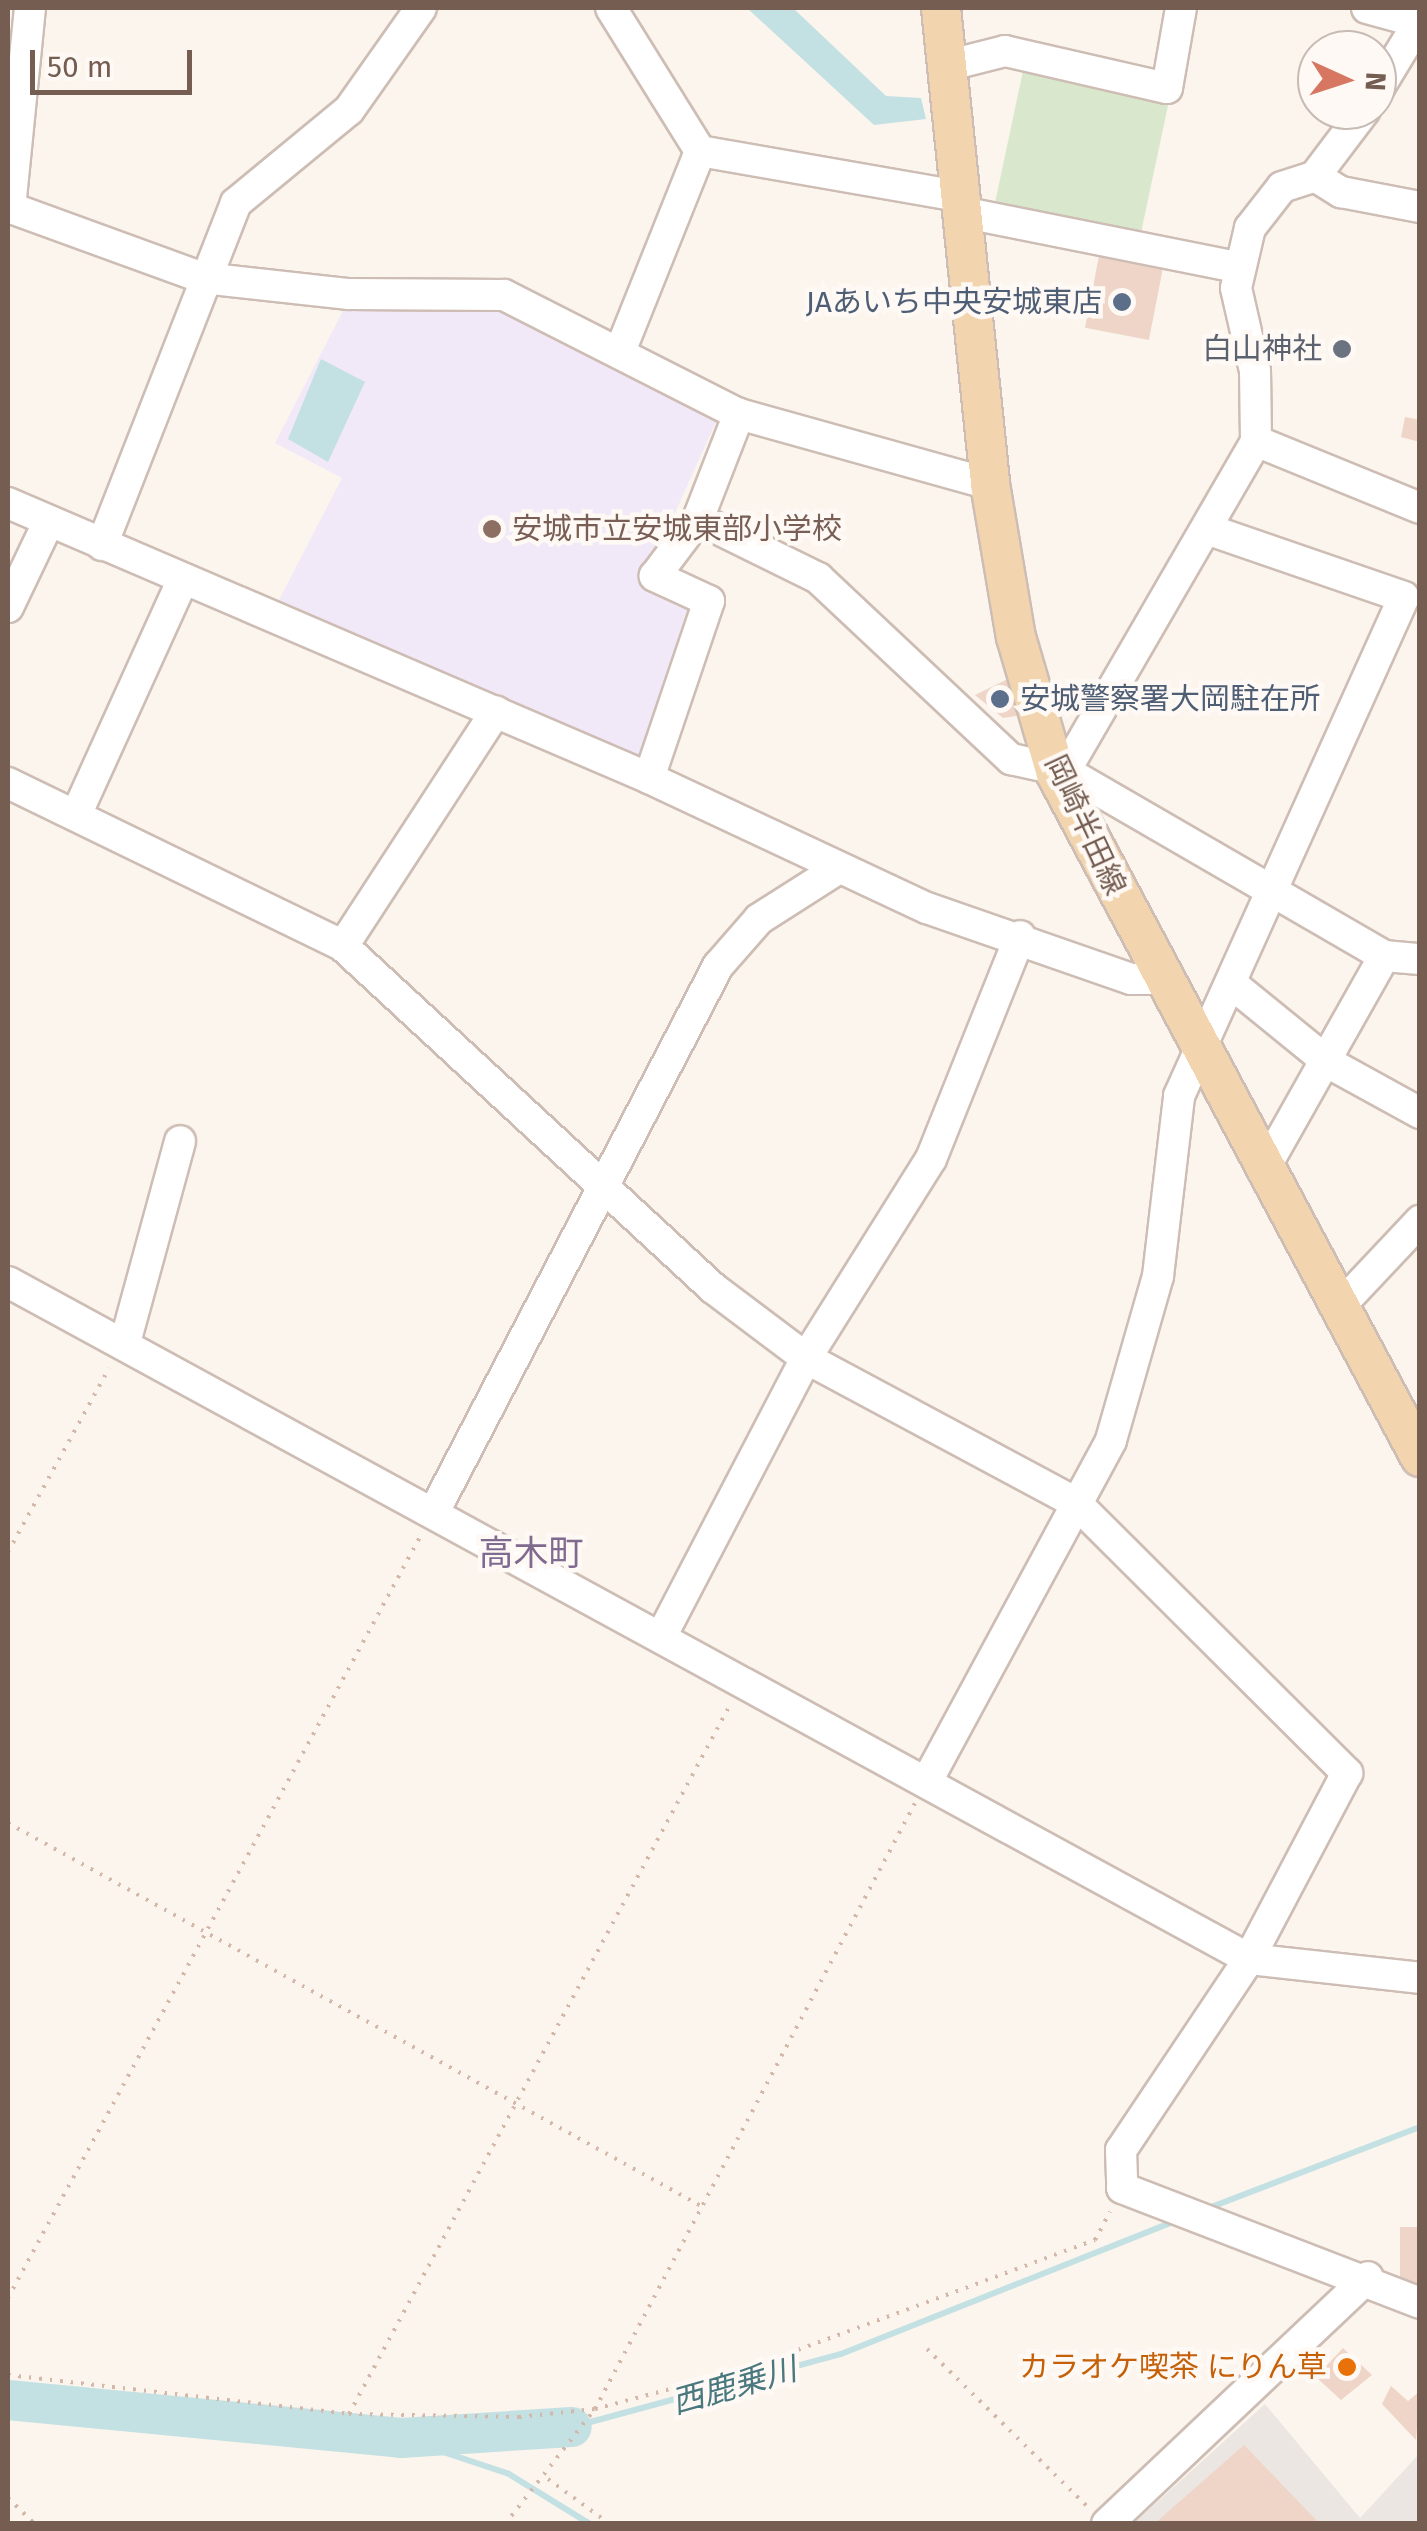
<!DOCTYPE html>
<meta charset="utf-8">
<style>
body{margin:0}
#map{position:relative;width:1427px;height:2531px;overflow:hidden;background:#fbf5ed;font-family:"Fira Sans","Noto Sans JP",sans-serif}
div>[style]{position:absolute}
.industrial>*{inset:0;background:#ece6e2}
.education>*{inset:0;background:#f2e9f8}
.green>*{inset:0;background:#d9e8cc;transform-origin:0 0}
.water>*{inset:0;background:#c3e0e3}
.stream>*{height:6px;margin:-3px;padding:0 3px;transform-origin:3px;border-radius:3px;background:#c3e0e3}
.river>*{height:40px;margin:-20px;padding:0 20px;transform-origin:20px;border-radius:20px;background:#c3e0e3}
.building>*{inset:0;background:#eed5c8;transform-origin:0 0}
.path>*{height:4px;margin-top:-2px;transform-origin:0;background:repeating-linear-gradient(90deg,#d3b8aa 0 2.5px,transparent 0 10.5px)}
.roads{filter:drop-shadow(2px 0 #cdbdb4) drop-shadow(-2px 0 #cdbdb4) drop-shadow(0 2px #cdbdb4) drop-shadow(0 -2px #cdbdb4)}
.minor>*{height:30px;margin:-15px;padding:0 15px;transform-origin:15px;border-radius:15px;background:#fff}
.major>*{height:38px;margin:-19px;padding:0 19px;transform-origin:19px;border-radius:19px;background:#f2d5ae}
.dots>*{width:28px;height:28px;translate:-50% -50%;box-sizing:border-box;border:5px solid #fef9f4;border-radius:50%}
span{translate:-50% -50%;white-space:nowrap;text-align:center;line-height:1.15;-webkit-text-stroke:9px #fef9f4;paint-order:stroke}
.service-label{font-size:30px;color:#4e5e75}
.right{translate:-100% -50%;text-align:right}
.left{translate:0 -50%;text-align:left}
.worship-label{font-size:30px;color:#5b616d}
.education-label{font-size:30px;color:#785e54}
.street-label{font-size:30px;color:#755d52}
.food-label{font-size:30px;color:#c56008}
.water-label{font-size:32px;color:#4a787f;font-style:italic}
.quarter-label{font-size:35px;color:#816a8f}
.frame{position:absolute;inset:0;border:10px solid #755d52;pointer-events:none}
.north{position:absolute;left:1297px;top:30px;width:100px;height:100px;box-sizing:border-box;background:#fef9f4;border:2px solid #c7bbb3;border-radius:50%;rotate:93deg;font-size:28px;font-weight:700;line-height:40px;text-align:center;color:#755d52}
.north::after{content:'';display:block;margin:auto;width:35px;height:45px;background:#d77661;clip-path:polygon(50% 0,100% 100%,50% 72%,0 100%)}
.scale{position:absolute;left:30px;top:50px;width:162px;height:45px;box-sizing:border-box;border:5px solid #755d52;border-top:0;padding-left:12px;font-size:30px;line-height:35px;white-space:nowrap;color:#755d52;-webkit-text-stroke:8px #fef9f4;paint-order:stroke}
</style>
<div id="map">
<div class="industrial">
<i style="clip-path:polygon(1265px 2404px,1360px 2518px,1419px 2454px,1419px 2523px,1133px 2524px)"></i>
</div>
<div class="education">
<i style="clip-path:polygon(346px 305px,496px 307px,717px 420px,645px 579px,702px 597px,650px 753px,639px 758px,278px 602px,342px 478px,275px 443px)"></i>
</div>
<div class="green">
<i style="left:1023px;top:71px;width:149px;height:138px;rotate:12deg"></i>
</div>
<div class="water">
<i style="clip-path:polygon(747px 8px,793px 8px,886px 96px,921px 98px,926px 119px,874px 125px)"></i>
<i style="clip-path:polygon(321px 359px,365px 382px,328px 462px,288px 439px)"></i>
</div>
<div class="stream">
<i style="left:1206px;top:2209px;width:229px;rotate:-21deg"></i>
<i style="left:572px;top:2427px;width:279px;rotate:-15.2deg"></i>
<i style="left:841px;top:2354px;width:360px;rotate:-21.7deg"></i>
<i style="left:401px;top:2438px;width:114px;rotate:18.4deg"></i>
<i style="left:509px;top:2474px;width:95px;rotate:31.7deg"></i>
</div>
<div class="river">
<i style="left:8px;top:2400px;width:395px;rotate:5.5deg"></i>
<i style="left:401px;top:2438px;width:171px;rotate:-3.7deg"></i>
</div>
<div class="building">
<i style="left:1099px;top:256px;width:65px;height:73px;rotate:11deg"></i>
<i style="clip-path:polygon(1405px 417px,1420px 420px,1420px 442px,1401px 437px)"></i>
<i style="clip-path:polygon(1014px 676px,1023px 715px,1003px 718px,975px 695px)"></i>
<i style="left:1400px;top:2227px;width:20px;height:59px"></i>
<i style="clip-path:polygon(1343px 2348px,1372px 2375px,1341px 2400px,1316px 2377px)"></i>
<i style="clip-path:polygon(1391px 2386px,1408px 2401px,1420px 2391px,1416px 2440px,1382px 2404px)"></i>
<i style="clip-path:polygon(1244px 2445px,1320px 2524px,1154px 2524px)"></i>
</div>
<div class="path">
<i style="left:8px;top:1552px;width:210px;rotate:-61.2deg"></i>
<i style="left:8px;top:1823px;width:794px;rotate:28.92deg"></i>
<i style="left:8px;top:2298px;width:865px;rotate:-61.57deg"></i>
<i style="left:927px;top:2349px;width:226px;rotate:44.5deg"></i>
<i style="left:8px;top:2375px;width:343px;rotate:6.5deg"></i>
<i style="left:349px;top:2414px;width:170px;rotate:1deg"></i>
<i style="left:519px;top:2417px;width:76px;rotate:-6deg"></i>
<i style="left:595px;top:2409px;width:159px;rotate:-14.9deg"></i>
<i style="left:749px;top:2368px;width:369px;rotate:-20.3deg"></i>
<i style="left:1095px;top:2240px;width:32px;rotate:-62deg"></i>
<i style="left:349px;top:2414px;width:805px;rotate:-61.75deg"></i>
<i style="left:548px;top:2479px;width:77px;rotate:36deg"></i>
<i style="left:8px;top:2498px;width:37px;rotate:44deg"></i>
<i style="left:505px;top:2524px;width:146px;rotate:-52deg"></i>
<i style="left:595px;top:2409px;width:685px;rotate:-62.16deg"></i>
</div>
<div class="roads">
<div class="minor">
<i style="left:611px;top:8px;width:168px;rotate:58.1deg"></i>
<i style="left:700px;top:151px;width:263px;rotate:9.9deg"></i>
<i style="left:1367px;top:8px;width:53px;rotate:15.4deg"></i>
<i style="left:946px;top:66px;width:61px;rotate:-14.3deg"></i>
<i style="left:1005px;top:51px;width:166px;rotate:12.9deg"></i>
<i style="left:1167px;top:88px;width:81px;rotate:-80.1deg"></i>
<i style="left:1377px;top:91px;width:83px;rotate:-58.8deg"></i>
<i style="left:1315px;top:176px;width:31px;rotate:32deg"></i>
<i style="left:1341px;top:192px;width:80px;rotate:10.8deg"></i>
<i style="left:8px;top:207px;width:208px;rotate:20deg"></i>
<i style="left:203px;top:278px;width:147px;rotate:6.3deg"></i>
<i style="left:349px;top:294px;width:155px;rotate:0.4deg"></i>
<i style="left:504px;top:295px;width:263px;rotate:26.9deg"></i>
<i style="left:739px;top:414px;width:261px;rotate:15.6deg"></i>
<i style="left:10px;top:208px;width:201px;rotate:-84.3deg"></i>
<i style="left:961px;top:212px;width:280px;rotate:11.3deg"></i>
<i style="left:621px;top:349px;width:213px;rotate:-68.2deg"></i>
<i style="left:1256px;top:441px;width:177px;rotate:22.2deg"></i>
<i style="left:8px;top:503px;width:697px;rotate:23.22deg"></i>
<i style="left:649px;top:778px;width:307px;rotate:25.1deg"></i>
<i style="left:927px;top:908px;width:216px;rotate:19.2deg"></i>
<i style="left:1131px;top:979px;width:27px"></i>
<i style="left:698px;top:519px;width:134px;rotate:26.2deg"></i>
<i style="left:818px;top:578px;width:265px;rotate:43.2deg"></i>
<i style="left:1011px;top:759px;width:55px;rotate:12.5deg"></i>
<i style="left:1065px;top:771px;width:381px;rotate:-59.9deg"></i>
<i style="left:1256px;top:441px;width:70px;rotate:-90.8deg"></i>
<i style="left:1255px;top:371px;width:85px;rotate:-102.9deg"></i>
<i style="left:1236px;top:288px;width:62px;rotate:-76.9deg"></i>
<i style="left:1250px;top:228px;width:52px;rotate:-52deg"></i>
<i style="left:1282px;top:187px;width:35px;rotate:-18deg"></i>
<i style="left:1315px;top:176px;width:83px;rotate:-52.9deg"></i>
<i style="left:102px;top:545px;width:367px;rotate:-68.6deg"></i>
<i style="left:236px;top:203px;width:146px;rotate:-39.5deg"></i>
<i style="left:349px;top:110px;width:125px;rotate:-54.8deg"></i>
<i style="left:8px;top:607px;width:93px;rotate:-64.5deg"></i>
<i style="left:1065px;top:771px;width:369px;rotate:30.1deg"></i>
<i style="left:1384px;top:956px;width:36px;rotate:5deg"></i>
<i style="left:649px;top:778px;width:187px;rotate:-71.3deg"></i>
<i style="left:709px;top:601px;width:60px;rotate:-155.2deg"></i>
<i style="left:655px;top:576px;width:71px;rotate:-53deg"></i>
<i style="left:698px;top:519px;width:113px;rotate:-68.7deg"></i>
<i style="left:8px;top:783px;width:373px;rotate:25.9deg"></i>
<i style="left:343px;top:946px;width:504px;rotate:42.75deg"></i>
<i style="left:713px;top:1288px;width:116px;rotate:37deg"></i>
<i style="left:806px;top:1358px;width:306px;rotate:28.2deg"></i>
<i style="left:1076px;top:1503px;width:383px;rotate:44.9deg"></i>
<i style="left:1347px;top:1773px;width:210px;rotate:117.8deg"></i>
<i style="left:1249px;top:1959px;width:230px;rotate:123.8deg"></i>
<i style="left:1121px;top:2150px;width:38px;rotate:88deg"></i>
<i style="left:1122px;top:2188px;width:319px;rotate:21.1deg"></i>
<i style="left:76px;top:815px;width:259px;rotate:-65.6deg"></i>
<i style="left:343px;top:946px;width:280px;rotate:-56.9deg"></i>
<i style="left:1232px;top:984px;width:125px;rotate:39.2deg"></i>
<i style="left:1329px;top:1063px;width:104px;rotate:28.8deg"></i>
<i style="left:1263px;top:1171px;width:247px;rotate:-60.6deg"></i>
<i style="left:8px;top:1282px;width:1414px;rotate:28.61deg"></i>
<i style="left:1249px;top:1959px;width:172px;rotate:6.3deg"></i>
<i style="left:1338px;top:1308px;width:120px;rotate:-46.7deg"></i>
<i style="left:126px;top:1339px;width:205px;rotate:-74.7deg"></i>
<i style="left:436px;top:1508px;width:611px;rotate:-62.51deg"></i>
<i style="left:718px;top:966px;width:62px;rotate:-48.9deg"></i>
<i style="left:759px;top:919px;width:91px;rotate:-32.5deg"></i>
<i style="left:663px;top:1633px;width:310px;rotate:-62.5deg"></i>
<i style="left:806px;top:1358px;width:235px;rotate:-57.9deg"></i>
<i style="left:931px;top:1159px;width:240px;rotate:-68.2deg"></i>
<i style="left:927px;top:1781px;width:387px;rotate:-61.6deg"></i>
<i style="left:1111px;top:1440px;width:171px;rotate:-74deg"></i>
<i style="left:1158px;top:1276px;width:181px;rotate:-83.3deg"></i>
<i style="left:1179px;top:1096px;width:547px;rotate:-65.73deg"></i>
<i style="left:1404px;top:597px;width:208px;rotate:-161deg"></i>
<i style="left:1107px;top:2524px;width:359px;rotate:-43.4deg"></i>
</div>
<div class="major">
<i style="left:941px;top:8px;width:479px;rotate:84.1deg"></i>
<i style="left:990px;top:484px;width:155px;rotate:80.4deg"></i>
<i style="left:1016px;top:637px;width:143px;rotate:73.7deg"></i>
<i style="left:1056px;top:774px;width:774px;rotate:61.94deg"></i>
</div>
</div>
<div class="dots">
<i style="left:1122px;top:302px;background:#5c6f8a"></i>
<i style="left:1342px;top:349px;background:#6b7280"></i>
<i style="left:492px;top:529px;background:#8d6e63"></i>
<i style="left:1000px;top:699px;background:#5c6f8a"></i>
<i style="left:1347px;top:2367px;background:#e8710a"></i>
</div>
<div class="service-label">
<span class="right" style="left:1102px;top:302px">JAあいち中央安城東店</span>
<span class="left" style="left:1020px;top:699px">安城警察署大岡駐在所</span>
</div>
<div class="worship-label">
<span class="right" style="left:1322px;top:349px">白山神社</span>
</div>
<div class="education-label">
<span class="left" style="left:512px;top:529px">安城市立安城東部小学校</span>
</div>
<div class="street-label">
<span style="left:1085px;top:825px;rotate:65deg">岡崎半田線</span>
</div>
<div class="food-label">
<span class="right" style="left:1327px;top:2367px">カラオケ喫茶 にりん草</span>
</div>
<div class="water-label">
<span style="left:734px;top:2386px;rotate:-16deg">西鹿乗川</span>
</div>
<div class="quarter-label">
<span style="left:531px;top:1553px">高木町</span>
</div>
<div class="frame"></div>
<div class="north">N</div>
<div class="scale">50 m</div>
</div>
